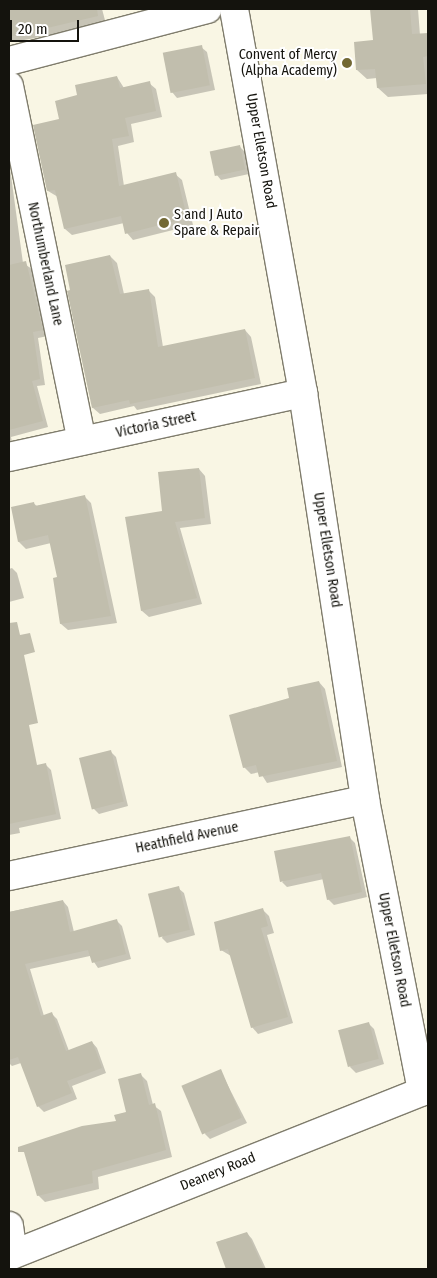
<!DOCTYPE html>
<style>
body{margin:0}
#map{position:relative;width:437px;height:1278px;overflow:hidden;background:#f9f6e4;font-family:"Fira Sans Condensed",sans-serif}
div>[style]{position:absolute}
.shadow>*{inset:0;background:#0003}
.building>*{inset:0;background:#c1bead;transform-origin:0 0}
.roads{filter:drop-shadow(1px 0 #7f7c6c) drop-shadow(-1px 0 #7f7c6c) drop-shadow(0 1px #7f7c6c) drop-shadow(0 -1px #7f7c6c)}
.minor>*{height:28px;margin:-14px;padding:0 14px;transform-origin:14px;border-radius:14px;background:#fff}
.tertiary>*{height:28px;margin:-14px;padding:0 14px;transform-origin:14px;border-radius:14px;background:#fff}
.dots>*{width:14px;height:14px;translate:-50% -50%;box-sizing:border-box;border:2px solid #fff;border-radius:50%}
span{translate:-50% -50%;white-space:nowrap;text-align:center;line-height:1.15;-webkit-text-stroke:4px #fff;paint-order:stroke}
.poi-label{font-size:14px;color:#14130d}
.right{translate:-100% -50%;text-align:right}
.left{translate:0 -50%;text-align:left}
.street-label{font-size:14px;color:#14130d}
.frame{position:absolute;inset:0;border:10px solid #14130d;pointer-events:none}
.scale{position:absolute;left:10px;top:20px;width:69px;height:22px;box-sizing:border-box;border:2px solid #14130d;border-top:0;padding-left:6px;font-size:15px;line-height:18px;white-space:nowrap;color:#14130d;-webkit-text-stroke:4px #fff;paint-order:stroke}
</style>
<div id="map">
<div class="shadow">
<i style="clip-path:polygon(9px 9px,102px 9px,106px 24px,14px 42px,9px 37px)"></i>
<i style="clip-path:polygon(142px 9px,160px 9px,145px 12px)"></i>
<i style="clip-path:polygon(371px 9px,418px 9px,420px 35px,428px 34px,428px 94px,388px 97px,378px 88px,377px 78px,367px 79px,357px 70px,374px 41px)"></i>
<i style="clip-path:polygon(201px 47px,207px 52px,215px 90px,177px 98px,172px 92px)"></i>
<i style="clip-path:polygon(117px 77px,124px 88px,149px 83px,156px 89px,162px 117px,131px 124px,134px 142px,118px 146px,124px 186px,175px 174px,182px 180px,193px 225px,133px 240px,127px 233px,124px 223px,72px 235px,65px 229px,58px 197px,48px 191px,61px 120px,79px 96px)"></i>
<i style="clip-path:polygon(240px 147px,245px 152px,249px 174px,221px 180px,216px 174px)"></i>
<i style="clip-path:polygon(9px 161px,23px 263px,32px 269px,48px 336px,38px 338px,45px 385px,37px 386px,48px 427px,11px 437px,13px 447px,9px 451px)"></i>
<i style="clip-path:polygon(110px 256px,117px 263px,124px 294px,148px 290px,155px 297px,163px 347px,245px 330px,251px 337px,261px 384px,137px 410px,134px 406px,100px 414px,93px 408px)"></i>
<i style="clip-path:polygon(199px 469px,205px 476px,211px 524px,180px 528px,202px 604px,149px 617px,142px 611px,164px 512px)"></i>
<i style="clip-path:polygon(84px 496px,91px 503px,117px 623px,68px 630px,61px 624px,59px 578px,51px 543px,26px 549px,19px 542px,12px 508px,33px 503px,37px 506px)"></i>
<i style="clip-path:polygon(12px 568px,17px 573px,24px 598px,9px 602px,9px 569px)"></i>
<i style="clip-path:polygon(9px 647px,29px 720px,9px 725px)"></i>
<i style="clip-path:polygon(319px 682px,325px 689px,342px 767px,267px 783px,260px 772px,251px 774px,244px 767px,291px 699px)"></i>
<i style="clip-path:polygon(110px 751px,116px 757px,128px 806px,99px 814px,93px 808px)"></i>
<i style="clip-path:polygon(45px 764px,51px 770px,61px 819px,19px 828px,20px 833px,9px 835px,9px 778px)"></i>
<i style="clip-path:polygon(350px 838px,355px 843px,367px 897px,334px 905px,328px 899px,324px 879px,287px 887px,282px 882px)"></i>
<i style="clip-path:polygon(178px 888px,184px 893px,195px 935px,167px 943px,162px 938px)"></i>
<i style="clip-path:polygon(63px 901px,68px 907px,74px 932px,116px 920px,122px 926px,131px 959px,98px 968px,90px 956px,30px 969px,44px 1016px,51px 1013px,57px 1019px,69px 1051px,92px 1042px,97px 1048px,106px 1073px,72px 1086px,77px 1099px,44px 1112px,38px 1106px,21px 1063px,12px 1066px,9px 1063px,9px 912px)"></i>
<i style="clip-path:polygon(263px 910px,269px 916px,274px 933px,267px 935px,293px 1023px,258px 1034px,252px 1027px,231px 956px,221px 950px)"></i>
<i style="clip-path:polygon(368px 1023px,374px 1029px,384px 1064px,356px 1073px,350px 1067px)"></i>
<i style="clip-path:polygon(220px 1070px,247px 1123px,210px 1139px,205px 1134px)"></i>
<i style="clip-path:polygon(141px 1075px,147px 1081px,153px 1105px,161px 1111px,172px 1157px,98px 1177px,99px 1189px,45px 1202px,38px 1195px,128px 1113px)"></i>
<i style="clip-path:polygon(247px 1233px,252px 1239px,266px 1269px,227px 1269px,217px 1242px)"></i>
</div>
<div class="building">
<i style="clip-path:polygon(9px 9px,97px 9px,98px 16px,9px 37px)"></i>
<i style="clip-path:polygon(370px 9px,410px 9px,412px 34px,428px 33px,428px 56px,423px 57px,426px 84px,377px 88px,375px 69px,356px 70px,354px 42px,373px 40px)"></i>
<i style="left:202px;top:45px;width:41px;height:40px;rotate:79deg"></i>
<i style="clip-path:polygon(117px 76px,120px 88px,150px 81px,156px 111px,125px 118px,129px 136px,112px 139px,119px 186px,176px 172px,187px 218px,125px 234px,121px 216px,64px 229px,55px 190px,47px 191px,33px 125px,59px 119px,55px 101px,77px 95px,75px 85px)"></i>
<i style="left:240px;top:145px;width:25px;height:31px;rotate:78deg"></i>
<i style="clip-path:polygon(110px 255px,120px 294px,149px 289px,158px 347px,245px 329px,255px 378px,130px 404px,129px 400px,92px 408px,67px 291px,70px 290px,65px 265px)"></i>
<i style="clip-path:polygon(26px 261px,43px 330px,33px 332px,40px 379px,32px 381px,43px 421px,9px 430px,9px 265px)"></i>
<i style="clip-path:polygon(199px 468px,205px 518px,175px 522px,197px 598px,141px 611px,125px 517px,162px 511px,158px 472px)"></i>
<i style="clip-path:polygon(85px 495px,111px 616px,60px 624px,53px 578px,57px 577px,48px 535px,18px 542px,11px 507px,34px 502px,35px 506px)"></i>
<i style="clip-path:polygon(17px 622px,20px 635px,30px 633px,35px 652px,24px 655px,38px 723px,29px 725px,37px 765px,46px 763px,56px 814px,9px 824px,9px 623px)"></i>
<i style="clip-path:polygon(319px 681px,337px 761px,259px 777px,256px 765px,243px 768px,229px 715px,289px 698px,287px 688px)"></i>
<i style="left:111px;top:750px;width:53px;height:33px;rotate:76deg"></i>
<i style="clip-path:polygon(350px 836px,362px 892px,327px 900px,321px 873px,280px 882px,274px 851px)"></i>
<i style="left:179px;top:886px;width:45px;height:32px;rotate:76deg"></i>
<i style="clip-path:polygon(63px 900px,70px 932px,117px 919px,126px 954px,92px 963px,88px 950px,25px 964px,41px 1016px,52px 1012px,66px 1051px,92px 1041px,102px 1068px,67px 1081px,72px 1093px,37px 1107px,18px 1057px,9px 1060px,9px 912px)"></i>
<i style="clip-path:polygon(263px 908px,268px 926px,261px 928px,288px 1017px,251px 1028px,228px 949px,220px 951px,214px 922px)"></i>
<i style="left:369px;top:1022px;width:38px;height:32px;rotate:75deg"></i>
<i style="left:221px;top:1069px;width:53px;height:43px;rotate:67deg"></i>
<i style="clip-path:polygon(141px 1073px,149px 1105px,155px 1103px,166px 1150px,92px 1171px,93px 1183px,37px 1196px,24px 1152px,18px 1152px,18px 1147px,82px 1126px,116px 1121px,114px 1115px,126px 1112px,118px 1079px)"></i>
<i style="clip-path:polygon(247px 1232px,264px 1269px,226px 1269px,216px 1242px)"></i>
</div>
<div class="roads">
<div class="minor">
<i style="left:9px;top:61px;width:205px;rotate:-14.7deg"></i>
<i style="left:9px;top:86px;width:362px;rotate:78.4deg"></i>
<i style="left:9px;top:457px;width:301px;rotate:-12.3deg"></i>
<i style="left:9px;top:876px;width:364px;rotate:-12.1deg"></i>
<i style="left:9px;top:1226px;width:28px;rotate:82deg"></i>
</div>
<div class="tertiary">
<i style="left:234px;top:9px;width:390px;rotate:79.8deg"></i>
<i style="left:303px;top:393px;width:412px;rotate:81.3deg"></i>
<i style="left:365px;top:800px;width:297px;rotate:78.9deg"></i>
<i style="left:9px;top:1256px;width:451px;rotate:-21.7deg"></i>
</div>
</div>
<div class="dots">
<i style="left:347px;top:63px;background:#726834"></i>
<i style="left:164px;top:223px;background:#726834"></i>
</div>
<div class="poi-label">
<span class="right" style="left:337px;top:63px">Convent of Mercy<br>(Alpha Academy)</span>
<span class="left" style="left:174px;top:223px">S and J Auto<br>Spare &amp; Repair</span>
</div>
<div class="street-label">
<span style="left:261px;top:151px;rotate:80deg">Upper Elletson Road</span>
<span style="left:45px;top:264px;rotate:78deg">Northumberland Lane</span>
<span style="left:156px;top:425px;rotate:-12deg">Victoria Street</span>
<span style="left:327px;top:550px;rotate:81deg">Upper Elletson Road</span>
<span style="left:187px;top:838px;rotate:-12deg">Heathfield Avenue</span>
<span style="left:394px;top:950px;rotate:79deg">Upper Elletson Road</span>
<span style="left:218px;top:1172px;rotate:-22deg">Deanery Road</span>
</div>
<div class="frame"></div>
<div class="scale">20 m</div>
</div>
